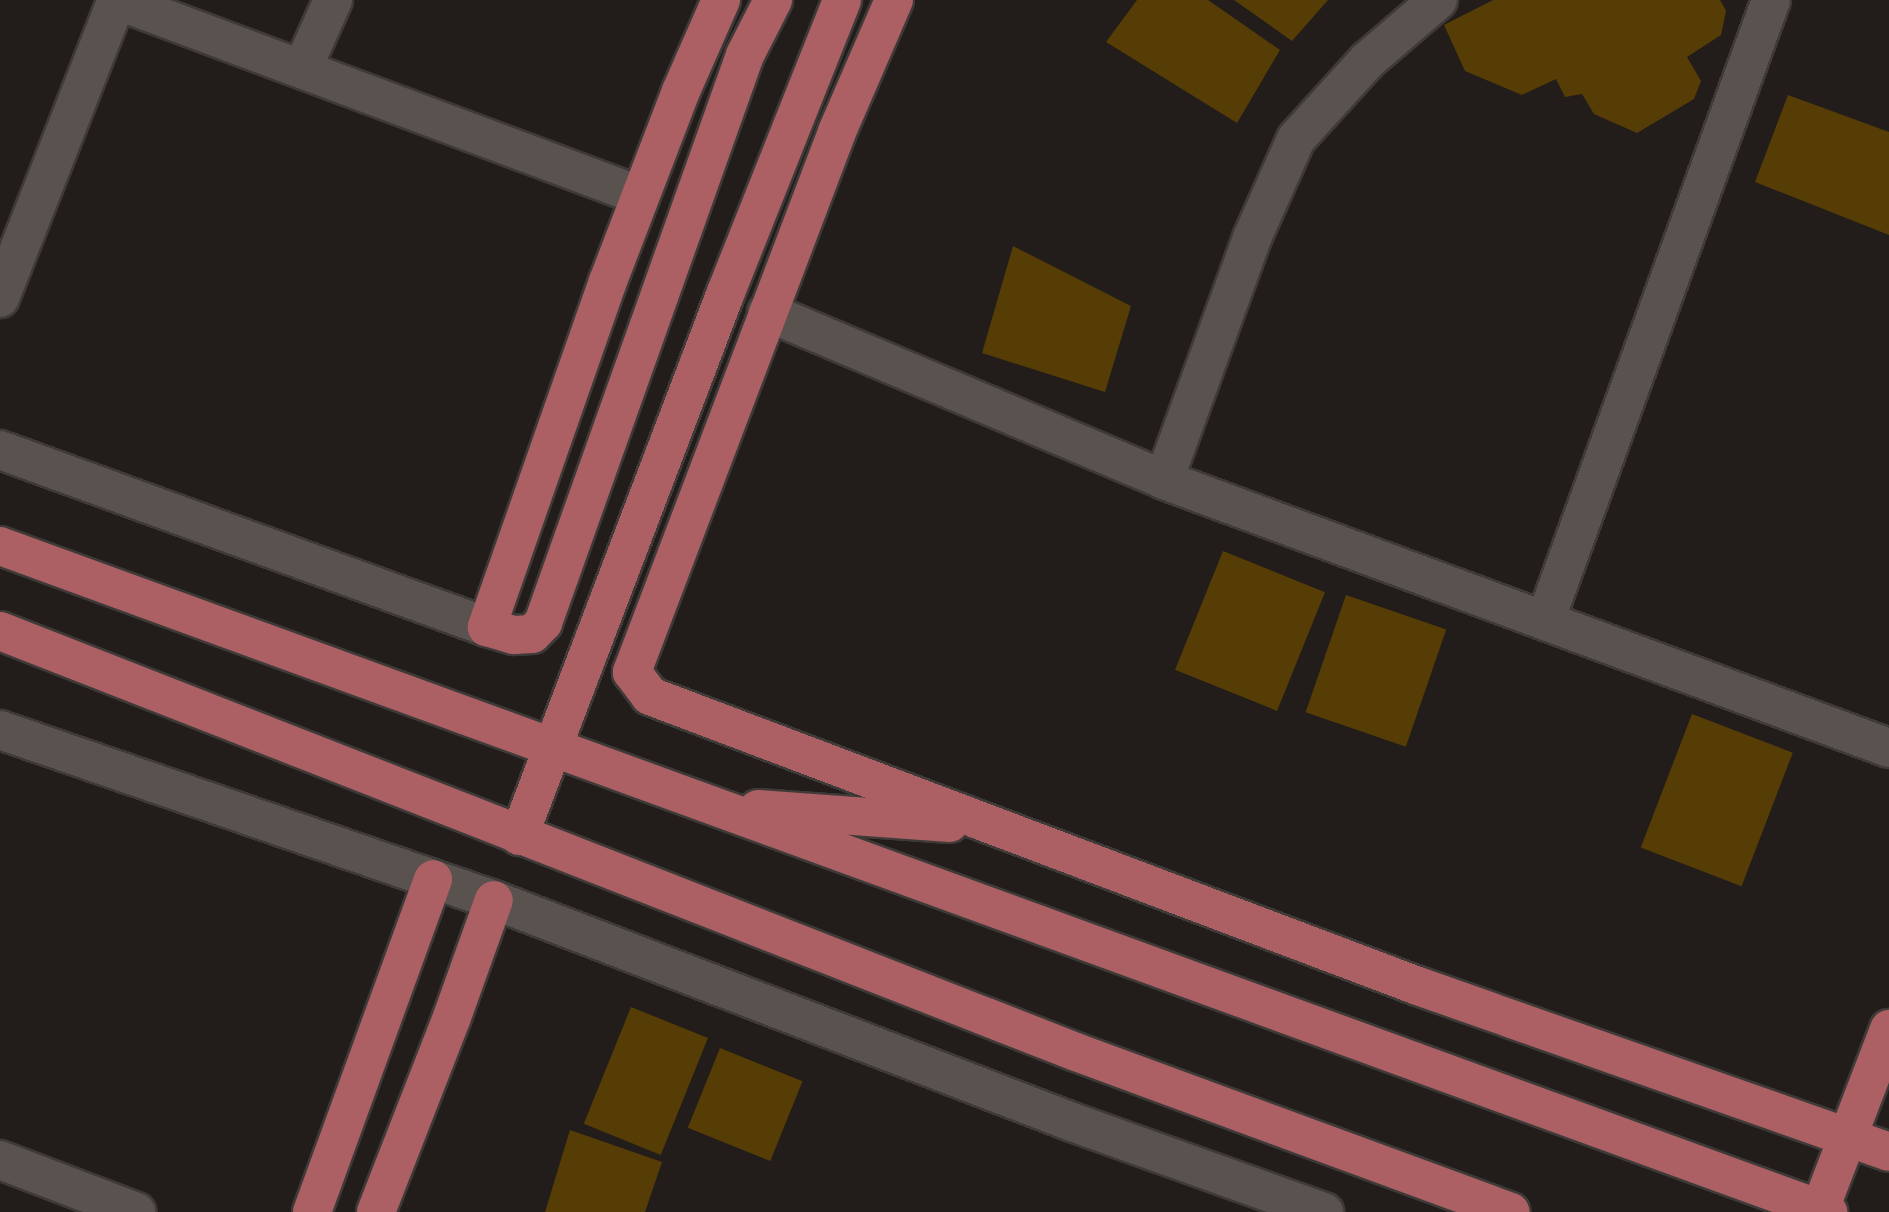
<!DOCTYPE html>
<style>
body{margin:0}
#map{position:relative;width:1889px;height:1212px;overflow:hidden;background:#221d1a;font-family:"Exo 2",sans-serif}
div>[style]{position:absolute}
.building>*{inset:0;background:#563d05;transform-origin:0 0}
.roads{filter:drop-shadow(2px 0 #3e3a38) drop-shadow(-2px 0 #3e3a38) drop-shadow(0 2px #3e3a38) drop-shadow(0 -2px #3e3a38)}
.minor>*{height:38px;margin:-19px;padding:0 19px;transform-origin:19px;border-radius:19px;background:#59524f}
.major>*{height:38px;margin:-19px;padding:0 19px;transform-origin:19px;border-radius:19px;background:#ac6064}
span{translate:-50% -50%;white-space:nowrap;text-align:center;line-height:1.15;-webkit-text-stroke:5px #191311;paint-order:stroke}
</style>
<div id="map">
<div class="building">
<i style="clip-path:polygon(1137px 0,1208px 0,1280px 50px,1237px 123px,1106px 42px)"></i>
<i style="clip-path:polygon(1234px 0,1328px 0,1292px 41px)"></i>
<i style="clip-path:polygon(1493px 0,1720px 0,1726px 11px,1721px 35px,1687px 57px,1701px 81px,1694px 99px,1637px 133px,1594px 114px,1582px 94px,1565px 97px,1556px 79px,1522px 95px,1465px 71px,1444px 25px)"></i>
<i style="clip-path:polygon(1788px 95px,1889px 132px,1889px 235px,1755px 182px)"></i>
<i style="clip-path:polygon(1013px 246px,1131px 306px,1105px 392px,982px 353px)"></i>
<i style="left:1223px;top:551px;width:110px;height:128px;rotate:22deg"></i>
<i style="left:1346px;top:595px;width:106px;height:124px;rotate:19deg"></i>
<i style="left:1692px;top:714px;width:108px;height:143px;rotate:21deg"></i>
<i style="left:631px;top:1007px;width:83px;height:126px;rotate:22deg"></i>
<i style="left:720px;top:1048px;width:89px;height:86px;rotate:22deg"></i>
<i style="clip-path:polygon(570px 1130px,662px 1162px,645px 1212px,545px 1212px)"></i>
</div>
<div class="roads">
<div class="minor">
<i style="left:116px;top:0;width:560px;rotate:20.47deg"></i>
<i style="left:302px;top:69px;width:76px;rotate:-65.8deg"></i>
<i style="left:0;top:298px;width:320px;rotate:-68.6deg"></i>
<i style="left:767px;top:312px;width:431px;rotate:22.9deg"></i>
<i style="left:1164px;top:480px;width:773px;rotate:20.29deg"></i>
<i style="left:0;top:450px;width:518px;rotate:19.97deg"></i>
<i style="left:1164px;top:480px;width:258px;rotate:-70deg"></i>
<i style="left:1252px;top:238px;width:108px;rotate:-66deg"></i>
<i style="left:1296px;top:139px;width:107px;rotate:-47.7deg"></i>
<i style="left:1368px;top:60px;width:92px;rotate:-40.6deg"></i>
<i style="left:1545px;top:621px;width:661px;rotate:-70deg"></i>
<i style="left:0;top:730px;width:522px;rotate:18.99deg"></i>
<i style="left:494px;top:900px;width:619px;rotate:21.01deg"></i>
<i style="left:1072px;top:1122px;width:268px;rotate:19.7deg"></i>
<i style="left:0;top:1160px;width:146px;rotate:20.9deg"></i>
</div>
<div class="major">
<i style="left:721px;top:0;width:99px;rotate:113.7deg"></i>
<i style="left:681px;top:91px;width:204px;rotate:111deg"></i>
<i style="left:608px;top:281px;width:367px;rotate:109.3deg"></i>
<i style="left:487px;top:627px;width:28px;rotate:17deg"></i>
<i style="left:514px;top:635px;width:18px;rotate:-3deg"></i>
<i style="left:532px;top:634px;width:16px;rotate:-45deg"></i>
<i style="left:543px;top:623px;width:603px;rotate:-70.42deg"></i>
<i style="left:745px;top:55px;width:62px;rotate:-63deg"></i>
<i style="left:894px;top:0;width:144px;rotate:113.4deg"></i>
<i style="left:837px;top:132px;width:578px;rotate:110.79deg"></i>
<i style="left:632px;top:672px;width:30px;rotate:53deg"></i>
<i style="left:650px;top:696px;width:821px;rotate:20.69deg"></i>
<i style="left:1418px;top:986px;width:499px;rotate:19.4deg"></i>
<i style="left:0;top:546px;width:1946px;rotate:20.02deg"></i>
<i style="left:0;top:631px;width:1155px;rotate:21.37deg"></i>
<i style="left:1076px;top:1052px;width:463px;rotate:20.2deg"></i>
<i style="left:758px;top:809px;width:192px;rotate:4.2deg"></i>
<i style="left:519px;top:836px;width:582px;rotate:-69.17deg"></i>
<i style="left:726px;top:292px;width:314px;rotate:-68.3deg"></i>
<i style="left:1820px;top:1209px;width:193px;rotate:-69deg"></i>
<i style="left:312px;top:1212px;width:354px;rotate:-70deg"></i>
<i style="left:376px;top:1212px;width:209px;rotate:-68.7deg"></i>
<i style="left:452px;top:1017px;width:124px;rotate:-70.3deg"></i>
</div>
</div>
</div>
